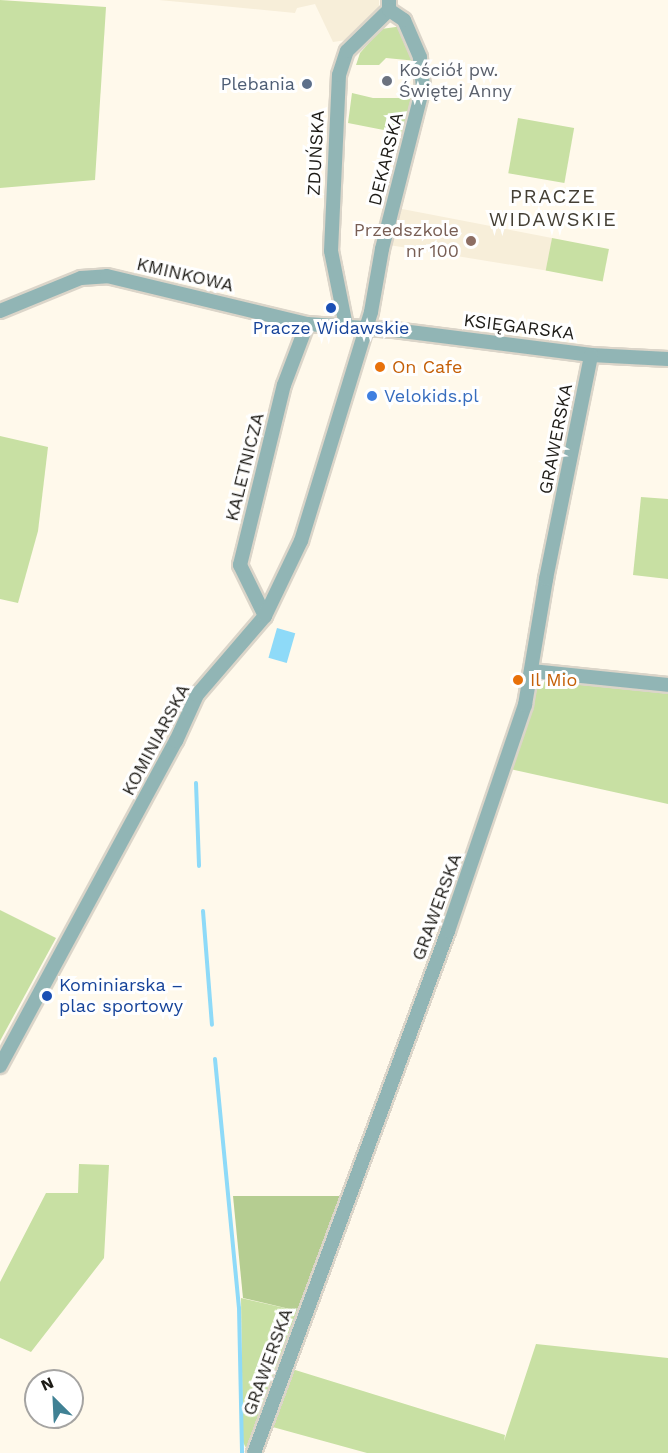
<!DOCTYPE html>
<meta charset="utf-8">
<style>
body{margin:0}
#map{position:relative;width:668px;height:1453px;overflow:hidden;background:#fff9eb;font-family:"Work Sans",sans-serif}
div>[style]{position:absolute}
.built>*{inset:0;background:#f7eed9}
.green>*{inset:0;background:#c8e0a3;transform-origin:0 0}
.forest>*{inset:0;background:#b5cd91}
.water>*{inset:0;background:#8edaf8;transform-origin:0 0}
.stream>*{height:4px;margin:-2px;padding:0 2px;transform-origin:2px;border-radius:2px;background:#8edaf8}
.roads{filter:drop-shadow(2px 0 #dbd5c9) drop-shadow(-2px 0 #dbd5c9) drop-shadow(0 2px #dbd5c9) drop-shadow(0 -2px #dbd5c9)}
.minor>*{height:14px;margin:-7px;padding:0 7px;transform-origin:7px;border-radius:7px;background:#91b5b5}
.dots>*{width:16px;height:16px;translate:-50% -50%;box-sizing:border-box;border:3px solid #fff;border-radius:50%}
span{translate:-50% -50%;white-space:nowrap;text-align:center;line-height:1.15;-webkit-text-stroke:6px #fff;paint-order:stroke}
.worship-label{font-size:18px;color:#5b616d}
.left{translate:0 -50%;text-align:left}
.service-label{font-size:18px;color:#4e5e75}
.right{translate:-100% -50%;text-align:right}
.street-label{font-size:18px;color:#1d1b16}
.education-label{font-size:18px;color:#785e54}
.transit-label{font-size:18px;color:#164399}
.food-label{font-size:18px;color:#c56008}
.shop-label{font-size:18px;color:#366cbe}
.neighbourhood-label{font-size:20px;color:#443f34;letter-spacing:1.5px}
.north{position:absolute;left:24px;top:1369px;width:60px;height:60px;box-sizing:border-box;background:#fff;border:2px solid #a5a4a2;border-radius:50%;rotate:336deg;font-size:16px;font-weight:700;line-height:24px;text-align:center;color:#1d1b16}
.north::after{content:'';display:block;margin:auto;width:21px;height:27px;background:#408194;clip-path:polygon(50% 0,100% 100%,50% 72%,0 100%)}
</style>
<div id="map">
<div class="built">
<i style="clip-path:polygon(159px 0,379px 0,379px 12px,347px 40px,333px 42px,315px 4px,297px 8px,295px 13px)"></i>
<i style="clip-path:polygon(397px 208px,552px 238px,549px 271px,389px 245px)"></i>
</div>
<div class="green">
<i style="clip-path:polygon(0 0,106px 7px,95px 180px,0 188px)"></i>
<i style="clip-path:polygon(403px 26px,417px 61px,386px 58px,379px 65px,356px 65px,360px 53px,381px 29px)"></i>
<i style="clip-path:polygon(352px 93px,373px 98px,414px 98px,404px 134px,348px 123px)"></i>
<i style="left:518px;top:118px;width:57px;height:56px;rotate:10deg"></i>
<i style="left:552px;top:238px;width:58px;height:33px;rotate:11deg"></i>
<i style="clip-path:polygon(0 436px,48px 447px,38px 531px,18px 603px,0 599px)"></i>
<i style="clip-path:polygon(641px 497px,668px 499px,668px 579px,633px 575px)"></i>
<i style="clip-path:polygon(538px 678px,668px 690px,668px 804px,510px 769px)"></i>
<i style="clip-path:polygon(0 910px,56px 938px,0 1041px)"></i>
<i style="clip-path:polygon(79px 1164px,109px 1165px,104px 1258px,31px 1352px,0 1338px,0 1282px,46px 1193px,78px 1193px)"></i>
<i style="clip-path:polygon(241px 1298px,298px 1311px,246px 1448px,243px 1442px)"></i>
<i style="clip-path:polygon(536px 1344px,668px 1358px,668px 1453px,367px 1453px,269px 1426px,292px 1369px,505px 1435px,504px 1441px)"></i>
</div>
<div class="forest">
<i style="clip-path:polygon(233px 1196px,342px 1196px,298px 1311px,243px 1298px)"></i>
</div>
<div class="water">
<i style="left:277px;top:628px;width:19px;height:31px;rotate:16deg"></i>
</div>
<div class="stream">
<i style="left:196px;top:783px;width:83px;rotate:87.9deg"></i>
<i style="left:203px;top:911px;width:114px;rotate:85.5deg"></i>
<i style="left:215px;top:1059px;width:250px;rotate:84.5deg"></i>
<i style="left:239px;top:1308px;width:145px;rotate:88.8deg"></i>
</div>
<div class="roads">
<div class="minor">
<i style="left:0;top:311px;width:87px;rotate:-22.2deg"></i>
<i style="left:81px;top:278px;width:26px;rotate:-4deg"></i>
<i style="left:107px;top:276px;width:206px;rotate:13.5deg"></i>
<i style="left:307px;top:324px;width:87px;rotate:3.9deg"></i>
<i style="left:394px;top:330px;width:199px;rotate:7.2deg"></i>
<i style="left:591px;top:355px;width:77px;rotate:3deg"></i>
<i style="left:346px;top:326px;width:76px;rotate:-101.3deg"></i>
<i style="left:331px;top:251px;width:176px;rotate:-87.4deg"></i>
<i style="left:339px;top:75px;width:25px;rotate:-72deg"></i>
<i style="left:347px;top:51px;width:59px;rotate:-44.3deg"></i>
<i style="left:389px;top:10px;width:10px;rotate:-90deg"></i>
<i style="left:265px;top:616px;width:57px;rotate:-116.1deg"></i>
<i style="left:240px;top:565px;width:185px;rotate:-76.3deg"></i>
<i style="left:284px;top:385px;width:65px;rotate:-69.3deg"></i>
<i style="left:531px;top:671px;width:138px;rotate:5.8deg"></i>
<i style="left:0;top:1066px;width:370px;rotate:-61.6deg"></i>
<i style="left:176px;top:741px;width:51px;rotate:-65.5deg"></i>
<i style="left:197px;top:695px;width:104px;rotate:-49.3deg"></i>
<i style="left:265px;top:616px;width:83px;rotate:-64.4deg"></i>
<i style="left:301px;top:541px;width:239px;rotate:-73deg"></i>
<i style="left:371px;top:312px;width:64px;rotate:-80.1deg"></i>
<i style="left:382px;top:249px;width:167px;rotate:-75.8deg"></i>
<i style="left:423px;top:87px;width:30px;rotate:-96deg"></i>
<i style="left:420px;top:57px;width:40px;rotate:-113.4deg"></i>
<i style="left:404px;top:20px;width:18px;rotate:-146deg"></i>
<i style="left:254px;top:1453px;width:557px;rotate:-69.61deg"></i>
<i style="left:448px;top:931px;width:239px;rotate:-71.2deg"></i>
<i style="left:525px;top:705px;width:128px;rotate:-80.5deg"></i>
<i style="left:546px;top:579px;width:228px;rotate:-78.6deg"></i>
</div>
</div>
<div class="dots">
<i style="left:387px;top:81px;background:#6b7280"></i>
<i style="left:307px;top:84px;background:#5c6f8a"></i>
<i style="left:471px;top:241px;background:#8d6e63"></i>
<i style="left:331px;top:308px;background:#1a4fb4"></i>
<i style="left:380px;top:367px;background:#e8710a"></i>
<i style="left:372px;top:396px;background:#3f7fe0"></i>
<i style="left:518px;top:680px;background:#e8710a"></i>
<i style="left:47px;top:996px;background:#1a4fb4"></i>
</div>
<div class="worship-label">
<span class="left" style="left:399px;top:81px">Kościół pw.<br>Świętej Anny</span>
</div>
<div class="service-label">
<span class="right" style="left:295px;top:84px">Plebania</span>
</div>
<div class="street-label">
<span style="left:316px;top:153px;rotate:-87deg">ZDUŃSKA</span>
<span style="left:386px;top:159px;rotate:-76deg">DEKARSKA</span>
<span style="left:185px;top:275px;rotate:13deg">KMINKOWA</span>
<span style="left:519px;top:327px;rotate:7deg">KSIĘGARSKA</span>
<span style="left:556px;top:439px;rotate:-79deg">GRAWERSKA</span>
<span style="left:245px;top:467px;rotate:-76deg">KALETNICZA</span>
<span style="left:156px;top:740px;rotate:-62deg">KOMINIARSKA</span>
<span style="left:437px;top:907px;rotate:-70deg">GRAWERSKA</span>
<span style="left:268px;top:1362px;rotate:-70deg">GRAWERSKA</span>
</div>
<div class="education-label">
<span class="right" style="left:459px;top:241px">Przedszkole<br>nr 100</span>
</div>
<div class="transit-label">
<span style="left:331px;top:328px">Pracze Widawskie</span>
<span class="left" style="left:59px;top:996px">Kominiarska –<br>plac sportowy</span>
</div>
<div class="food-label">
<span class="left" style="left:392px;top:367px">On Cafe</span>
<span class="left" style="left:530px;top:680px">Il Mio</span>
</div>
<div class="shop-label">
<span class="left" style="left:384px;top:396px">Velokids.pl</span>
</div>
<div class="neighbourhood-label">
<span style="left:553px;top:208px">PRACZE<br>WIDAWSKIE</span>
</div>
<div class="north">N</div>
</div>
